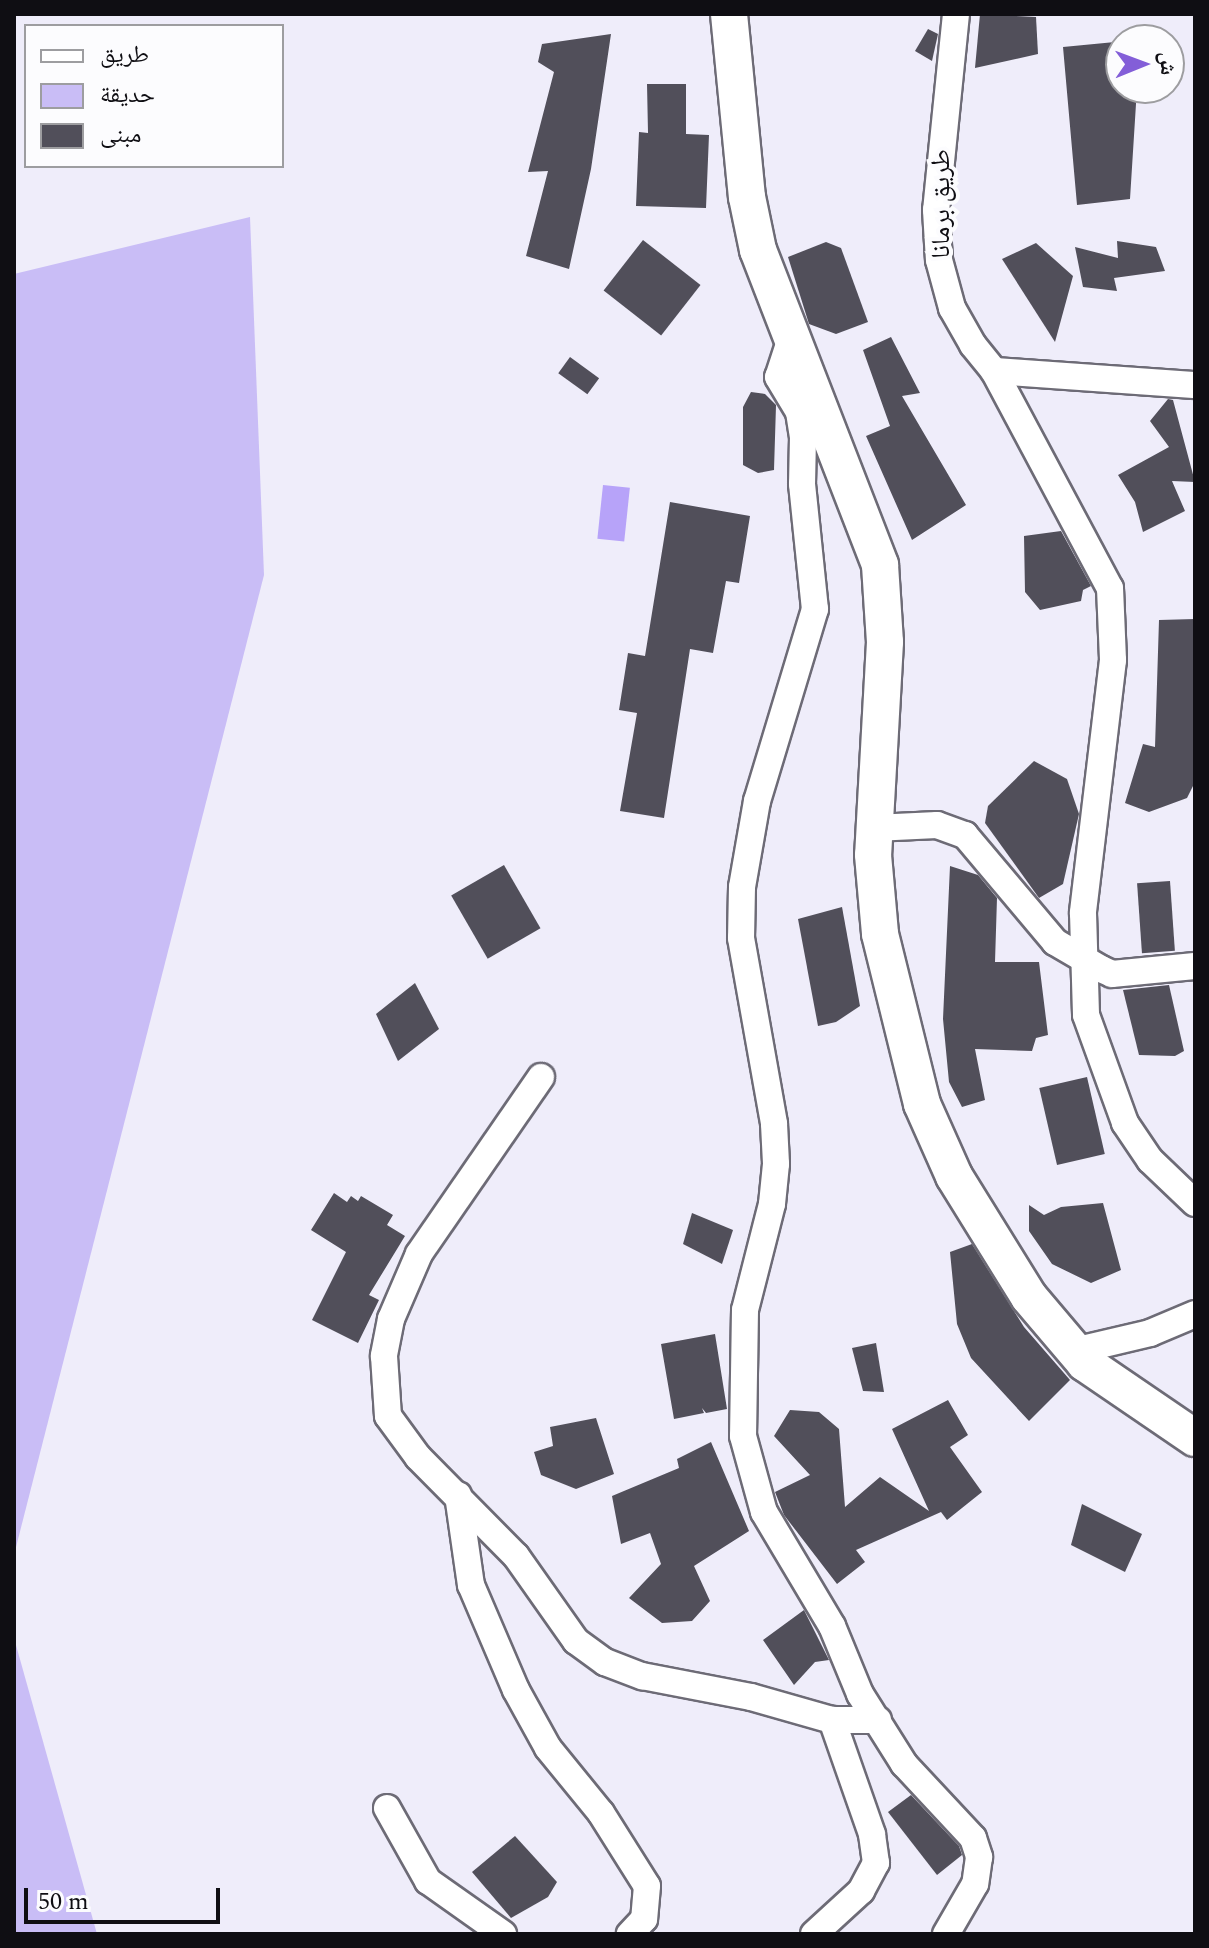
<!DOCTYPE html>
<meta charset="utf-8">
<style>
body{margin:0}
#map{position:relative;width:1209px;height:1948px;overflow:hidden;background:#efedfa;font-family:Spectral,"Noto Naskh Arabic",serif}
div>[style]{position:absolute}
.green>*{inset:0;background:#c9bdf6}
.water>*{inset:0;background:#b7a3f9;transform-origin:0 0}
.building>*{inset:0;background:#514f5a;transform-origin:0 0}
.roads{filter:drop-shadow(2px 0 #6d6b76) drop-shadow(-2px 0 #6d6b76) drop-shadow(0 2px #6d6b76) drop-shadow(0 -2px #6d6b76)}
.street>*{height:26px;margin:-13px;padding:0 13px;transform-origin:13px;border-radius:13px;background:#fff}
.secondary>*{height:36px;margin:-18px;padding:0 18px;transform-origin:18px;border-radius:18px;background:#fff}
span{translate:-50% -50%;white-space:nowrap;text-align:center;line-height:1.15;-webkit-text-stroke:8px #fcfcfe;paint-order:stroke}
.street-label{font-size:26px;color:#0f0e13}
.frame{position:absolute;inset:0;border:16px solid #0f0e13;pointer-events:none}
.legend{position:absolute;left:24px;top:24px;width:260px;height:144px;box-sizing:border-box;background:#fcfcfe;border:2px solid #9d9da0;margin:0;padding:10px 14px;list-style:none;font-size:24px;color:#0f0e13}
.legend li{display:flex;align-items:center;gap:16px;height:40px}
.legend b{width:40px;border:2px solid #9d9da0}
.north{position:absolute;left:1105px;top:24px;width:80px;height:80px;box-sizing:border-box;background:#fcfcfe;border:2px solid #9d9da0;border-radius:50%;rotate:89deg;font-size:22px;font-weight:700;line-height:32px;text-align:center;color:#0f0e13}
.north::after{content:'';display:block;margin:auto;width:28px;height:36px;background:#835ed8;clip-path:polygon(50% 0,100% 100%,50% 72%,0 100%)}
.scale{position:absolute;left:24px;top:1888px;width:196px;height:36px;box-sizing:border-box;border:4px solid #0f0e13;border-top:0;padding-left:10px;font-size:24px;line-height:28px;white-space:nowrap;color:#0f0e13;-webkit-text-stroke:6px #fcfcfe;paint-order:stroke}
</style>
<div id="map">
<div class="green">
<i style="clip-path:polygon(250px 217px,264px 575px,14px 1555px,14px 274px)"></i>
<i style="clip-path:polygon(14px 1638px,97px 1934px,14px 1934px)"></i>
</div>
<div class="water">
<i style="left:603px;top:485px;width:27px;height:54px;rotate:6deg"></i>
</div>
<div class="building">
<i style="clip-path:polygon(980px 14px,1036px 17px,1038px 54px,975px 68px)"></i>
<i style="clip-path:polygon(928px 29px,938px 34px,932px 61px,915px 51px)"></i>
<i style="clip-path:polygon(611px 34px,591px 169px,569px 269px,526px 256px,548px 171px,528px 172px,554px 72px,538px 62px,542px 44px)"></i>
<i style="clip-path:polygon(1115px 42px,1119px 87px,1137px 88px,1130px 199px,1077px 205px,1063px 47px)"></i>
<i style="clip-path:polygon(647px 84px,686px 84px,686px 134px,709px 135px,706px 208px,636px 206px,639px 132px,648px 133px)"></i>
<i style="left:643px;top:240px;width:73px;height:64px;rotate:38deg"></i>
<i style="clip-path:polygon(1117px 241px,1156px 247px,1165px 271px,1114px 278px,1117px 291px,1083px 287px,1075px 247px,1118px 258px)"></i>
<i style="clip-path:polygon(826px 242px,841px 248px,868px 322px,836px 334px,809px 324px,788px 257px)"></i>
<i style="clip-path:polygon(1036px 243px,1073px 276px,1055px 342px,1002px 259px)"></i>
<i style="clip-path:polygon(891px 337px,920px 393px,902px 396px,966px 505px,912px 540px,866px 436px,890px 426px,863px 350px)"></i>
<i style="left:570px;top:357px;width:36px;height:20px;rotate:36deg"></i>
<i style="clip-path:polygon(751px 392px,765px 394px,776px 405px,774px 470px,758px 473px,743px 465px,743px 407px)"></i>
<i style="clip-path:polygon(1168px 399px,1173px 400px,1195px 482px,1172px 481px,1185px 511px,1143px 532px,1135px 502px,1118px 475px,1169px 447px,1150px 421px)"></i>
<i style="clip-path:polygon(670px 502px,750px 516px,739px 583px,726px 581px,713px 653px,690px 649px,664px 818px,620px 811px,637px 713px,619px 710px,628px 653px,645px 656px)"></i>
<i style="clip-path:polygon(1061px 531px,1091px 586px,1083px 590px,1081px 601px,1040px 610px,1025px 592px,1024px 536px)"></i>
<i style="clip-path:polygon(1195px 619px,1195px 782px,1187px 798px,1149px 812px,1125px 803px,1143px 744px,1155px 747px,1159px 620px)"></i>
<i style="clip-path:polygon(1034px 761px,1067px 779px,1079px 814px,1063px 884px,1039px 898px,985px 823px,988px 806px)"></i>
<i style="left:504px;top:865px;width:73px;height:61px;rotate:60deg"></i>
<i style="clip-path:polygon(950px 866px,978px 875px,997px 898px,995px 962px,1039px 962px,1048px 1035px,1036px 1038px,1032px 1051px,975px 1049px,985px 1100px,962px 1107px,949px 1082px,943px 1019px)"></i>
<i style="left:1170px;top:881px;width:70px;height:33px;rotate:86deg"></i>
<i style="clip-path:polygon(842px 907px,860px 1006px,836px 1022px,818px 1026px,798px 919px)"></i>
<i style="clip-path:polygon(415px 983px,439px 1029px,398px 1061px,376px 1014px)"></i>
<i style="clip-path:polygon(1169px 985px,1184px 1051px,1175px 1056px,1139px 1055px,1123px 990px)"></i>
<i style="left:1087px;top:1077px;width:79px;height:49px;rotate:77deg"></i>
<i style="clip-path:polygon(334px 1193px,347px 1202px,351px 1196px,358px 1201px,361px 1196px,393px 1215px,387px 1225px,405px 1236px,369px 1295px,379px 1300px,358px 1343px,312px 1320px,346px 1252px,311px 1230px)"></i>
<i style="clip-path:polygon(1103px 1203px,1121px 1270px,1091px 1283px,1052px 1264px,1029px 1231px,1029px 1205px,1044px 1215px,1061px 1207px)"></i>
<i style="clip-path:polygon(692px 1213px,733px 1230px,722px 1264px,683px 1244px)"></i>
<i style="clip-path:polygon(972px 1244px,1024px 1327px,1070px 1380px,1029px 1421px,971px 1358px,957px 1324px,950px 1252px)"></i>
<i style="clip-path:polygon(715px 1334px,727px 1409px,706px 1413px,702px 1408px,704px 1413px,674px 1419px,661px 1344px)"></i>
<i style="clip-path:polygon(876px 1343px,884px 1392px,863px 1391px,852px 1348px)"></i>
<i style="clip-path:polygon(948px 1400px,968px 1435px,950px 1447px,982px 1492px,947px 1520px,941px 1512px,856px 1550px,865px 1562px,837px 1584px,784px 1515px,775px 1492px,810px 1475px,774px 1436px,790px 1410px,819px 1412px,839px 1429px,845px 1507px,880px 1477px,929px 1511px,892px 1429px)"></i>
<i style="clip-path:polygon(596px 1418px,614px 1474px,576px 1489px,541px 1475px,534px 1452px,553px 1446px,550px 1427px)"></i>
<i style="clip-path:polygon(711px 1442px,749px 1531px,694px 1566px,710px 1601px,692px 1621px,662px 1623px,629px 1598px,661px 1564px,650px 1533px,621px 1544px,612px 1496px,679px 1468px,677px 1459px)"></i>
<i style="clip-path:polygon(1082px 1504px,1142px 1534px,1125px 1572px,1071px 1545px)"></i>
<i style="clip-path:polygon(804px 1610px,829px 1660px,815px 1662px,794px 1685px,763px 1640px)"></i>
<i style="clip-path:polygon(911px 1795px,959px 1846px,962px 1855px,937px 1875px,888px 1812px)"></i>
<i style="clip-path:polygon(515px 1836px,557px 1882px,548px 1897px,511px 1918px,472px 1872px)"></i>
</div>
<div class="roads">
<div class="street">
<i style="left:956px;top:14px;width:197px;rotate:95.8deg"></i>
<i style="left:936px;top:210px;width:50px;rotate:86.6deg"></i>
<i style="left:939px;top:260px;width:50px;rotate:74.8deg"></i>
<i style="left:952px;top:308px;width:43px;rotate:60.4deg"></i>
<i style="left:973px;top:345px;width:33px;rotate:51deg"></i>
<i style="left:994px;top:371px;width:201px;rotate:4deg"></i>
<i style="left:790px;top:341px;width:38px;rotate:108deg"></i>
<i style="left:778px;top:377px;width:41px;rotate:59deg"></i>
<i style="left:799px;top:412px;width:25px;rotate:81deg"></i>
<i style="left:803px;top:437px;width:47px;rotate:91.2deg"></i>
<i style="left:802px;top:484px;width:126px;rotate:84.1deg"></i>
<i style="left:815px;top:609px;width:201px;rotate:106.8deg"></i>
<i style="left:757px;top:801px;width:87px;rotate:99.9deg"></i>
<i style="left:742px;top:887px;width:51px;rotate:91.1deg"></i>
<i style="left:741px;top:938px;width:189px;rotate:79.9deg"></i>
<i style="left:774px;top:1124px;width:40px;rotate:87.1deg"></i>
<i style="left:776px;top:1164px;width:40px;rotate:95.7deg"></i>
<i style="left:772px;top:1204px;width:109px;rotate:104.3deg"></i>
<i style="left:745px;top:1310px;width:126px;rotate:90.9deg"></i>
<i style="left:743px;top:1436px;width:79px;rotate:74.6deg"></i>
<i style="left:764px;top:1512px;width:133px;rotate:59.2deg"></i>
<i style="left:832px;top:1626px;width:74px;rotate:67.6deg"></i>
<i style="left:860px;top:1694px;width:83px;rotate:57.8deg"></i>
<i style="left:904px;top:1764px;width:101px;rotate:47deg"></i>
<i style="left:973px;top:1838px;width:20px;rotate:72deg"></i>
<i style="left:979px;top:1857px;width:27px;rotate:98deg"></i>
<i style="left:975px;top:1884px;width:58px;rotate:120.1deg"></i>
<i style="left:994px;top:371px;width:246px;rotate:61.9deg"></i>
<i style="left:1110px;top:588px;width:72px;rotate:87.6deg"></i>
<i style="left:1113px;top:660px;width:255px;rotate:96.8deg"></i>
<i style="left:1083px;top:913px;width:102px;rotate:88.3deg"></i>
<i style="left:1086px;top:1015px;width:115px;rotate:70.1deg"></i>
<i style="left:1125px;top:1123px;width:45px;rotate:56deg"></i>
<i style="left:1150px;top:1160px;width:62px;rotate:43.7deg"></i>
<i style="left:874px;top:828px;width:63px;rotate:-2.7deg"></i>
<i style="left:937px;top:825px;width:30px;rotate:20deg"></i>
<i style="left:965px;top:835px;width:140px;rotate:49.9deg"></i>
<i style="left:1055px;top:942px;width:53px;rotate:30.4deg"></i>
<i style="left:1101px;top:969px;width:12px;rotate:24deg"></i>
<i style="left:1112px;top:974px;width:83px;rotate:-5.5deg"></i>
<i style="left:541px;top:1077px;width:215px;rotate:124.6deg"></i>
<i style="left:419px;top:1254px;width:71px;rotate:113.3deg"></i>
<i style="left:391px;top:1319px;width:38px;rotate:101deg"></i>
<i style="left:384px;top:1356px;width:60px;rotate:86.2deg"></i>
<i style="left:388px;top:1416px;width:51px;rotate:53.8deg"></i>
<i style="left:418px;top:1457px;width:139px;rotate:45.3deg"></i>
<i style="left:516px;top:1556px;width:104px;rotate:54.8deg"></i>
<i style="left:576px;top:1641px;width:36px;rotate:36deg"></i>
<i style="left:605px;top:1662px;width:40px;rotate:21deg"></i>
<i style="left:642px;top:1676px;width:111px;rotate:10.9deg"></i>
<i style="left:751px;top:1697px;width:84px;rotate:15.9deg"></i>
<i style="left:832px;top:1720px;width:46px"></i>
<i style="left:1074px;top:1351px;width:78px;rotate:-13.3deg"></i>
<i style="left:1150px;top:1333px;width:49px;rotate:-22.9deg"></i>
<i style="left:458px;top:1495px;width:91px;rotate:81.8deg"></i>
<i style="left:471px;top:1585px;width:114px;rotate:66.8deg"></i>
<i style="left:516px;top:1690px;width:66px;rotate:61.1deg"></i>
<i style="left:548px;top:1748px;width:84px;rotate:50.8deg"></i>
<i style="left:601px;top:1813px;width:86px;rotate:57.8deg"></i>
<i style="left:647px;top:1886px;width:33px;rotate:95deg"></i>
<i style="left:644px;top:1919px;width:21px;rotate:133deg"></i>
<i style="left:387px;top:1808px;width:84px;rotate:60.7deg"></i>
<i style="left:428px;top:1881px;width:92px;rotate:35.2deg"></i>
<i style="left:814px;top:1934px;width:64px;rotate:-42.5deg"></i>
<i style="left:861px;top:1891px;width:32px;rotate:-62deg"></i>
<i style="left:876px;top:1863px;width:29px;rotate:-98deg"></i>
<i style="left:872px;top:1834px;width:121px;rotate:-109.3deg"></i>
</div>
<div class="secondary">
<i style="left:729px;top:14px;width:184px;rotate:84.4deg"></i>
<i style="left:747px;top:197px;width:54px;rotate:78.3deg"></i>
<i style="left:758px;top:250px;width:338px;rotate:68.8deg"></i>
<i style="left:880px;top:565px;width:77px;rotate:86.3deg"></i>
<i style="left:885px;top:642px;width:213px;rotate:93.2deg"></i>
<i style="left:873px;top:855px;width:79px;rotate:84.9deg"></i>
<i style="left:880px;top:934px;width:175px;rotate:76.1deg"></i>
<i style="left:922px;top:1104px;width:79px;rotate:66deg"></i>
<i style="left:954px;top:1176px;width:142px;rotate:58.2deg"></i>
<i style="left:1029px;top:1297px;width:87px;rotate:49.7deg"></i>
<i style="left:1085px;top:1363px;width:133px;rotate:34.3deg"></i>
</div>
</div>
<div class="street-label">
<span style="left:942px;top:204px;rotate:-90deg">طريق برمانا</span>
</div>
<div class="frame"></div>
<ul class="legend">
<li><b style="height:10px;background:#fff"></b>طريق</li>
<li><b style="height:22px;background:#c9bdf6"></b>حديقة</li>
<li><b style="height:22px;background:#514f5a"></b>مبنى</li>
</ul>
<div class="north">ش</div>
<div class="scale">50 m</div>
</div>
